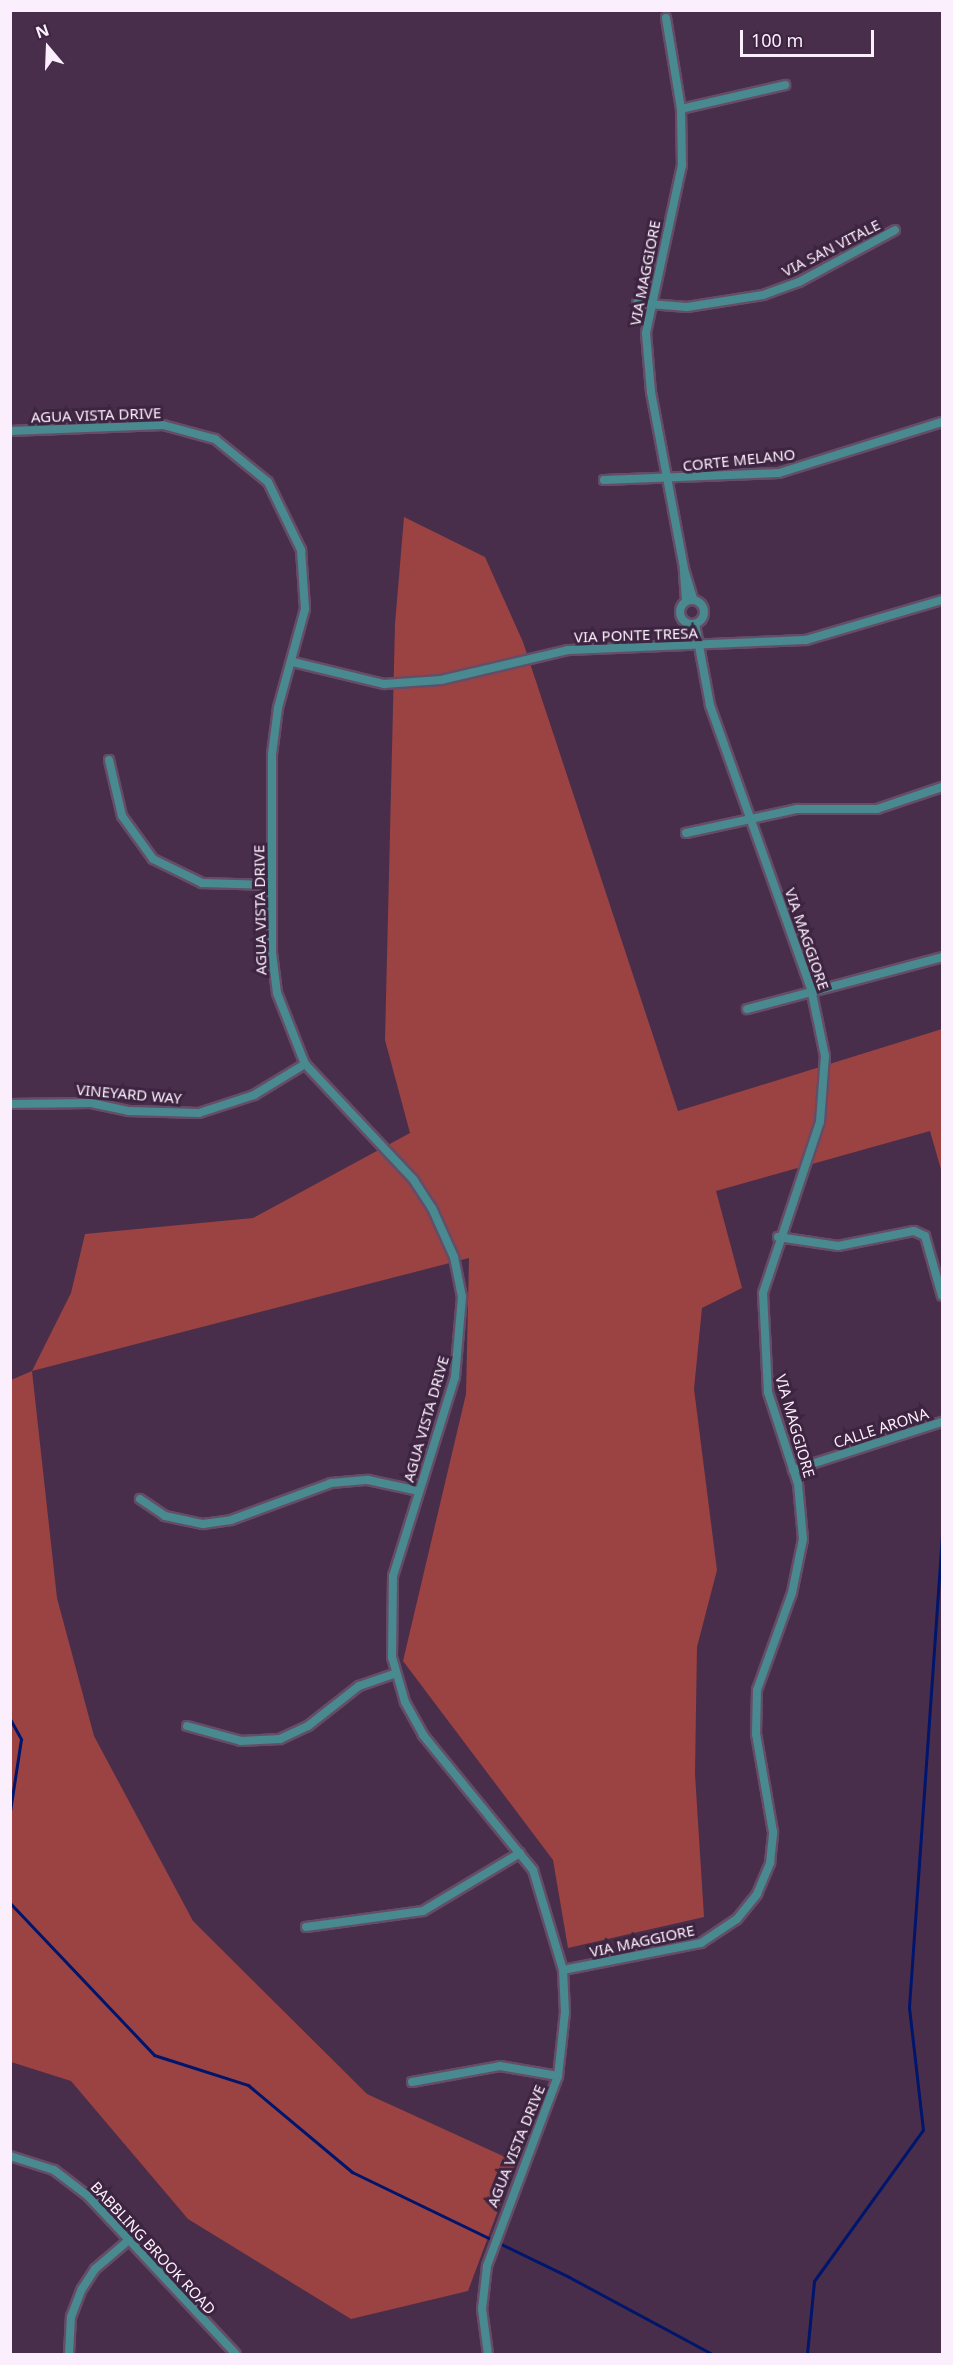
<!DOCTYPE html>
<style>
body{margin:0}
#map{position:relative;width:953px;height:2365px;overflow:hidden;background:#482e4b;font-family:"Noto Sans",sans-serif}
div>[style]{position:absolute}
.green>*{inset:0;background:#9b4242}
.stream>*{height:3px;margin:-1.5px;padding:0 1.5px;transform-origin:1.5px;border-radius:1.5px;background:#00156c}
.roads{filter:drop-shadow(2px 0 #654d67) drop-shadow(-2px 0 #654d67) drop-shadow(0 2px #654d67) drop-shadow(0 -2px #654d67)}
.minor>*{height:8px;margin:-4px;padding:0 4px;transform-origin:4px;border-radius:4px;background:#488a8f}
.minor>.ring{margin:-4px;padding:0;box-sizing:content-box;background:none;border:8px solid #488a8f;border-radius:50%}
span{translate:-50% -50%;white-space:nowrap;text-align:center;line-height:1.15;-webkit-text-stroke:6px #3d2440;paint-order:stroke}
.street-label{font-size:15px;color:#fceffd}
.frame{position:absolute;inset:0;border:12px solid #fceffd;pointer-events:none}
.north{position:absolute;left:18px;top:18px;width:60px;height:60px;-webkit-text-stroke:4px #3d2440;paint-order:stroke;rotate:341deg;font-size:16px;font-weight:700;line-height:24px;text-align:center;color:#fceffd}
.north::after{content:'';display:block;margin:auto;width:21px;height:27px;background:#fceffd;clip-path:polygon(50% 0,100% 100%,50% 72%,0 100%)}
.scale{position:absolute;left:740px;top:30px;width:134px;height:27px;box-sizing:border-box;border:3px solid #fceffd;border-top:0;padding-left:8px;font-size:18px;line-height:21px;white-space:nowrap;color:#fceffd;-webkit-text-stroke:4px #3d2440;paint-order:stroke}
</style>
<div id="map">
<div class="green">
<i style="clip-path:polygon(404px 517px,485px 557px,523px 642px,678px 1111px,942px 1029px,942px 1173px,930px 1131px,716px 1191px,742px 1288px,702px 1308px,694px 1389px,717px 1570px,697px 1647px,695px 1774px,704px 1917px,568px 1948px,553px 1860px,403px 1661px,466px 1394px,469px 1258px,32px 1371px,57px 1598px,94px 1736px,193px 1921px,367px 2094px,516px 2162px,468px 2291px,351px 2319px,188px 2219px,71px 2081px,11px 2062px,11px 1380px,32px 1371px,71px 1293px,85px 1234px,253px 1218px,410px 1133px,385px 1040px,395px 624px)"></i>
</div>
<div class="stream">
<i style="left:10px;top:1719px;width:23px;rotate:61deg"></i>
<i style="left:21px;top:1739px;width:73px;rotate:98.7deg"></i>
<i style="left:10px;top:1903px;width:209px;rotate:46.5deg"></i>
<i style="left:154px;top:2055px;width:99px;rotate:17.7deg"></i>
<i style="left:248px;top:2085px;width:136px;rotate:39.9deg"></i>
<i style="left:352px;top:2172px;width:241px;rotate:25.8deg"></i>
<i style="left:569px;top:2277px;width:162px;rotate:28.3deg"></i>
<i style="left:807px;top:2354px;width:73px;rotate:-84.5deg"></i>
<i style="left:814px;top:2281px;width:186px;rotate:-54.2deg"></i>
<i style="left:923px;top:2130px;width:124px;rotate:-96.5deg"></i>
<i style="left:909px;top:2007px;width:477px;rotate:-86deg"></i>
</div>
<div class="roads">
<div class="minor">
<i style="left:666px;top:18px;width:92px;rotate:80.6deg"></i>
<i style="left:681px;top:109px;width:56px;rotate:89deg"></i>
<i style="left:682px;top:165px;width:172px;rotate:102.1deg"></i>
<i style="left:646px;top:333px;width:59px;rotate:85.2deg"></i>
<i style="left:651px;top:392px;width:180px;rotate:79.4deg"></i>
<i style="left:681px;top:109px;width:107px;rotate:-13deg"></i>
<i style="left:637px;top:303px;width:50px;rotate:4.6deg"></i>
<i style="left:687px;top:307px;width:77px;rotate:-9deg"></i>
<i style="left:763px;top:295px;width:38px;rotate:-20deg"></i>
<i style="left:799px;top:282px;width:109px;rotate:-28.4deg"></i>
<i style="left:10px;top:431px;width:153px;rotate:-2.2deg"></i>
<i style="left:163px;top:425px;width:54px;rotate:15.1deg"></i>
<i style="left:215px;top:439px;width:68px;rotate:39.1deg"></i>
<i style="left:268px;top:482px;width:76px;rotate:64.1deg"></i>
<i style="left:301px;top:550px;width:59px;rotate:86.1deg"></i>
<i style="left:305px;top:609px;width:103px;rotate:105.3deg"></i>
<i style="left:278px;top:708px;width:46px;rotate:97.4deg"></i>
<i style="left:272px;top:754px;width:199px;rotate:90deg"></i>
<i style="left:272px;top:953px;width:40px;rotate:82.9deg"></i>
<i style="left:277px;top:993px;width:76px;rotate:68.5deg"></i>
<i style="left:305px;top:1064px;width:158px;rotate:46.8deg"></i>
<i style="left:413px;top:1179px;width:35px;rotate:57deg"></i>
<i style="left:432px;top:1208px;width:54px;rotate:65.8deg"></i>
<i style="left:454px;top:1257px;width:41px;rotate:78.7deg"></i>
<i style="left:462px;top:1297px;width:80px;rotate:95deg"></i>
<i style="left:455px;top:1377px;width:208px;rotate:107.3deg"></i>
<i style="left:393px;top:1576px;width:81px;rotate:90.7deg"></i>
<i style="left:392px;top:1657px;width:47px;rotate:73.9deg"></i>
<i style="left:405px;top:1702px;width:38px;rotate:61deg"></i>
<i style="left:423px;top:1735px;width:174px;rotate:50.8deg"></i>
<i style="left:533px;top:1870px;width:104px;rotate:73.3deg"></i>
<i style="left:563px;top:1970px;width:42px;rotate:87.3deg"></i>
<i style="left:565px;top:2012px;width:64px;rotate:96.2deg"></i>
<i style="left:558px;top:2076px;width:203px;rotate:110.5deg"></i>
<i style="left:487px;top:2266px;width:43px;rotate:96.6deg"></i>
<i style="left:482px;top:2309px;width:45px;rotate:82.4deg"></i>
<i style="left:604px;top:480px;width:175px;rotate:-2.3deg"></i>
<i style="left:779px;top:473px;width:171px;rotate:-17.4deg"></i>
<i class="ring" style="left:680px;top:600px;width:16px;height:16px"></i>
<i style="left:686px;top:601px;width:32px;rotate:-94deg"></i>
<i style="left:684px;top:569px;width:31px;rotate:73deg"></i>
<i style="left:293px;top:662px;width:94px;rotate:13.6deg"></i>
<i style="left:384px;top:684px;width:57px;rotate:-4deg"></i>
<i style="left:441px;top:680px;width:130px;rotate:-13.3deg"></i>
<i style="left:568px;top:650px;width:238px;rotate:-2.4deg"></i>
<i style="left:806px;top:640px;width:142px;rotate:-16.4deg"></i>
<i style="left:109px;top:760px;width:57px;rotate:76.9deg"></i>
<i style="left:122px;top:816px;width:53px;rotate:54.2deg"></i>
<i style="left:153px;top:859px;width:55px;rotate:26.1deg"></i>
<i style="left:202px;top:883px;width:69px;rotate:1.7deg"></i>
<i style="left:686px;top:833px;width:114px;rotate:-12.2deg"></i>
<i style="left:797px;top:809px;width:80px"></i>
<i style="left:877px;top:809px;width:69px;rotate:-18.7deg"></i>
<i style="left:747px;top:1009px;width:202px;rotate:-14.9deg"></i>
<i style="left:10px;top:1104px;width:81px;rotate:-0.7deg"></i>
<i style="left:91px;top:1103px;width:39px;rotate:12deg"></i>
<i style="left:129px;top:1111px;width:70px;rotate:1.6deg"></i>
<i style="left:199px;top:1113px;width:58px;rotate:-18.1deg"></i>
<i style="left:254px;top:1095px;width:60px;rotate:-31.3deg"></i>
<i style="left:778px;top:1237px;width:61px;rotate:8.5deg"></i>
<i style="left:838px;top:1246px;width:77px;rotate:-11.2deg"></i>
<i style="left:914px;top:1231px;width:12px;rotate:24deg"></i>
<i style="left:925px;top:1236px;width:62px;rotate:74.2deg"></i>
<i style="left:793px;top:1470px;width:157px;rotate:-17.9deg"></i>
<i style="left:140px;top:1499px;width:30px;rotate:34deg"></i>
<i style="left:165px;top:1516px;width:39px;rotate:12deg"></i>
<i style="left:203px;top:1524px;width:28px;rotate:-8deg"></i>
<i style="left:231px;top:1520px;width:107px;rotate:-20.3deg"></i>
<i style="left:331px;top:1483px;width:37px;rotate:-5deg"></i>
<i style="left:368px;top:1480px;width:52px;rotate:12.2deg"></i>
<i style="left:187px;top:1726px;width:56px;rotate:15.5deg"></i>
<i style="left:241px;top:1741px;width:39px;rotate:-3deg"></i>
<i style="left:280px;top:1739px;width:31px;rotate:-25deg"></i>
<i style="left:308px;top:1726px;width:65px;rotate:-38.1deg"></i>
<i style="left:359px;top:1686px;width:39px;rotate:-19deg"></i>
<i style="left:306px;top:1927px;width:118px;rotate:-7.8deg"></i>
<i style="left:423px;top:1911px;width:113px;rotate:-30.9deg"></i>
<i style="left:563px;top:1970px;width:141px;rotate:-11.1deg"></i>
<i style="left:701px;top:1943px;width:43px;rotate:-33.7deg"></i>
<i style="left:737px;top:1919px;width:32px;rotate:-51deg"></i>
<i style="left:757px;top:1894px;width:34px;rotate:-67deg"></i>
<i style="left:770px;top:1863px;width:31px;rotate:-84deg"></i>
<i style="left:773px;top:1832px;width:99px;rotate:-99.8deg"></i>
<i style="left:756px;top:1734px;width:44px;rotate:-88.7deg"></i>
<i style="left:757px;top:1690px;width:103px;rotate:-70.2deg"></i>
<i style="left:792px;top:1593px;width:55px;rotate:-78.5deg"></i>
<i style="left:803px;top:1539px;width:55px;rotate:-95.2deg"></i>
<i style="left:798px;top:1484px;width:97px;rotate:-108.1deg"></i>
<i style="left:768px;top:1392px;width:99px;rotate:-92.9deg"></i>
<i style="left:763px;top:1293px;width:180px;rotate:-71.6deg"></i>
<i style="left:820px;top:1122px;width:66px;rotate:-85.7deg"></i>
<i style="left:825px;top:1056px;width:68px;rotate:-101.8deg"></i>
<i style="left:811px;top:989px;width:301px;rotate:-109.6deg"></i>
<i style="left:710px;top:705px;width:82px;rotate:-100.5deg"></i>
<i style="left:412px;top:2082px;width:89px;rotate:-10.3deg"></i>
<i style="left:500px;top:2066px;width:59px;rotate:9.8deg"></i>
<i style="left:10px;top:2156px;width:46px;rotate:17.7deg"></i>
<i style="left:54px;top:2170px;width:43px;rotate:37.4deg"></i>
<i style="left:88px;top:2196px;width:216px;rotate:46.9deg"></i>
<i style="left:69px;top:2354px;width:37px;rotate:-87deg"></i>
<i style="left:71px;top:2317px;width:30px;rotate:-69deg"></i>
<i style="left:82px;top:2289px;width:24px;rotate:-57deg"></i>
<i style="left:95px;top:2269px;width:45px;rotate:-40.5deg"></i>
</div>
</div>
<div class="street-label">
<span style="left:831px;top:248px;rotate:-27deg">VIA SAN VITALE</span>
<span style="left:645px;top:273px;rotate:-79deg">VIA MAGGIORE</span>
<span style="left:96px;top:415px;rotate:-2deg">AGUA VISTA DRIVE</span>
<span style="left:739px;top:460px;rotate:-6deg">CORTE MELANO</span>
<span style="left:636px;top:635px;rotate:-2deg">VIA PONTE TRESA</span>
<span style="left:260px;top:910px;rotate:-91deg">AGUA VISTA DRIVE</span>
<span style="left:807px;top:939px;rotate:71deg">VIA MAGGIORE</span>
<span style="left:129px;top:1094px;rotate:5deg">VINEYARD WAY</span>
<span style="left:426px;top:1419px;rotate:-74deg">AGUA VISTA DRIVE</span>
<span style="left:795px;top:1426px;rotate:74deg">VIA MAGGIORE</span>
<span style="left:881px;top:1428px;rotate:-18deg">CALLE ARONA</span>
<span style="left:642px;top:1941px;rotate:-12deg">VIA MAGGIORE</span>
<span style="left:516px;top:2146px;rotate:-68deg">AGUA VISTA DRIVE</span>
<span style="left:153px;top:2248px;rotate:47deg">BABBLING BROOK ROAD</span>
</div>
<div class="frame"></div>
<div class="north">N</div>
<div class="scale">100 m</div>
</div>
